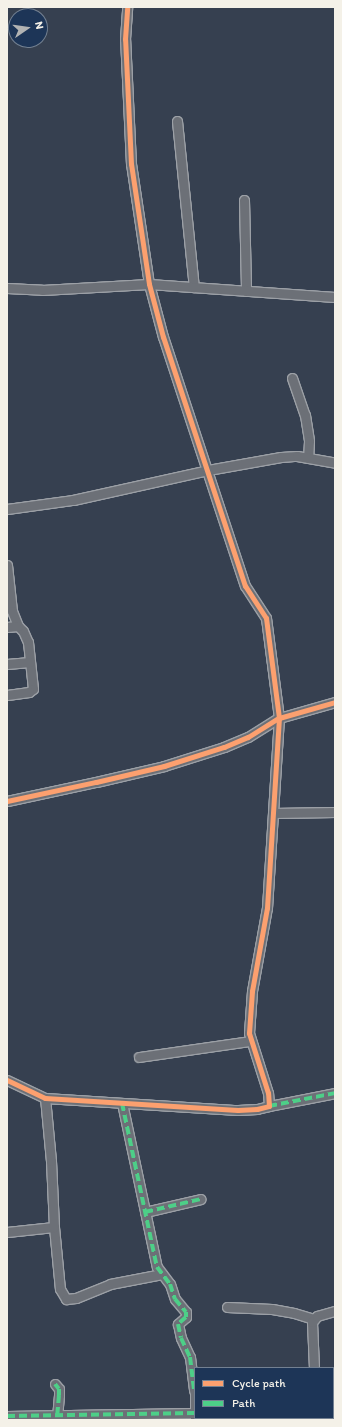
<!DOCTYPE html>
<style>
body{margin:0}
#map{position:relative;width:342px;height:1427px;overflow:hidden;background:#364050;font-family:Itim,sans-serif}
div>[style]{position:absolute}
.roads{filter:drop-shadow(1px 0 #9ca0a6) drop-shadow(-1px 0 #9ca0a6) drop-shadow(0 1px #9ca0a6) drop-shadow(0 -1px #9ca0a6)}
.minor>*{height:9px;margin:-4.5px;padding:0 4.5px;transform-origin:4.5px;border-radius:4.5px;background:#6c7077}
.quiet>*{height:4px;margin-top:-2px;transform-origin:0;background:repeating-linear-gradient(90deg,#4dcf88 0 8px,transparent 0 12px)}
.cycleway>*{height:5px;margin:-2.5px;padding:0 2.5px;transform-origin:2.5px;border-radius:2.5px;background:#fca06f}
span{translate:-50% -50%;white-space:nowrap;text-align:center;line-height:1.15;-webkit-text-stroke:3.5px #1d3557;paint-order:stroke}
.frame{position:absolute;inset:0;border:8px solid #f4f1e8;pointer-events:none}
.legend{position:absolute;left:194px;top:1367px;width:140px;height:52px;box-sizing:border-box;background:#1d3557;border:1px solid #738091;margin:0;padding:5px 7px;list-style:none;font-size:12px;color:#f4f1e8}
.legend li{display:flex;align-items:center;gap:8px;height:20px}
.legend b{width:20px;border:1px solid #738091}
.north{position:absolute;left:8px;top:8px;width:40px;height:40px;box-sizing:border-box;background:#1d3557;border:1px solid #738091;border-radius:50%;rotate:77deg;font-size:11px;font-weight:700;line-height:16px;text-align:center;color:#f4f1e8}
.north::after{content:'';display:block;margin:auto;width:14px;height:18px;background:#b2b3b3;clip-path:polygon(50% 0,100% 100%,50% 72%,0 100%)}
</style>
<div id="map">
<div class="roads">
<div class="minor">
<i style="left:177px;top:121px;width:167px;rotate:84.2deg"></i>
<i style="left:244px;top:200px;width:91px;rotate:88.7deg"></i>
<i style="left:7px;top:288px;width:35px;rotate:3deg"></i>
<i style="left:42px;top:290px;width:107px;rotate:-3.2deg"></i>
<i style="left:149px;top:284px;width:186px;rotate:4deg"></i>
<i style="left:292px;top:378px;width:39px;rotate:71deg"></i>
<i style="left:305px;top:415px;width:26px;rotate:81deg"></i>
<i style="left:309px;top:441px;width:17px;rotate:93deg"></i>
<i style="left:7px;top:509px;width:67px;rotate:-7.8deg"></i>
<i style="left:73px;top:500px;width:138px;rotate:-12.5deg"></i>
<i style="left:208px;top:470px;width:74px;rotate:-10.1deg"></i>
<i style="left:281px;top:457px;width:16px;rotate:-4deg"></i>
<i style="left:297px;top:456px;width:39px;rotate:10deg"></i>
<i style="left:7px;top:565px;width:46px;rotate:83.8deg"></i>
<i style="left:12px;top:611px;width:16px;rotate:68deg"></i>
<i style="left:18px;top:626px;width:7px;rotate:45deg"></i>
<i style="left:23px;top:631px;width:12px;rotate:66deg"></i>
<i style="left:28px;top:642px;width:47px;rotate:83.9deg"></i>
<i style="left:33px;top:689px;width:5px;rotate:143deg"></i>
<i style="left:29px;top:692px;width:22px;rotate:172deg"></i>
<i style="left:7px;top:627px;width:11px;rotate:-5deg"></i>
<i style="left:7px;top:664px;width:23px;rotate:-5deg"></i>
<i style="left:7px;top:801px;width:91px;rotate:-12.1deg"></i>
<i style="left:96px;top:782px;width:70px;rotate:-13.2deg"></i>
<i style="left:164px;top:766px;width:63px;rotate:-17.6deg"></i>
<i style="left:224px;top:747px;width:26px;rotate:-23deg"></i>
<i style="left:248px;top:737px;width:36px;rotate:-32deg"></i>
<i style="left:279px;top:718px;width:101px;rotate:-97.4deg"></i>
<i style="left:266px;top:618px;width:38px;rotate:-123deg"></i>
<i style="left:245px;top:586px;width:262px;rotate:-108.2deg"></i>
<i style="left:163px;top:337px;width:55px;rotate:-104.8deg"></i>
<i style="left:149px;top:284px;width:121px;rotate:-98.5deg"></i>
<i style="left:131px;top:164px;width:125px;rotate:-92.7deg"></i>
<i style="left:125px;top:39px;width:32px;rotate:-86deg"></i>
<i style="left:273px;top:813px;width:62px;rotate:-0.9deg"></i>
<i style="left:139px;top:1057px;width:112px;rotate:-8.2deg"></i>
<i style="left:7px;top:1080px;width:42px;rotate:25.3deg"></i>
<i style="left:45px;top:1098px;width:193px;rotate:3.6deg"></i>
<i style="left:238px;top:1110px;width:19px;rotate:-3deg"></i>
<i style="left:257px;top:1109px;width:12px;rotate:-14deg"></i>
<i style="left:269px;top:1106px;width:13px;rotate:-94deg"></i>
<i style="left:268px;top:1093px;width:63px;rotate:-107.6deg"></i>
<i style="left:249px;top:1033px;width:42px;rotate:-85.9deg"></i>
<i style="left:252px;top:991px;width:84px;rotate:-79.8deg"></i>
<i style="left:267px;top:908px;width:190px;rotate:-86.4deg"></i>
<i style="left:279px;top:718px;width:58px;rotate:-15.9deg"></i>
<i style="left:122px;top:1103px;width:168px;rotate:78deg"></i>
<i style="left:157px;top:1267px;width:21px;rotate:53deg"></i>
<i style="left:170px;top:1284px;width:16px;rotate:72deg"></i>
<i style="left:175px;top:1299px;width:17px;rotate:50deg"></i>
<i style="left:186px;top:1312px;width:5px;rotate:90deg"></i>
<i style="left:186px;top:1317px;width:11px;rotate:139deg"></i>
<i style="left:178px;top:1324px;width:14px;rotate:78deg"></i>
<i style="left:181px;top:1338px;width:21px;rotate:65deg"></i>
<i style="left:190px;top:1357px;width:34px;rotate:83deg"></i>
<i style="left:269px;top:1106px;width:67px;rotate:-11.1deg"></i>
<i style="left:145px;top:1212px;width:57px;rotate:-13.1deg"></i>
<i style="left:54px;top:1227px;width:62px;rotate:84.5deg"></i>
<i style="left:60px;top:1289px;width:12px;rotate:59deg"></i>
<i style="left:66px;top:1299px;width:10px;rotate:-6deg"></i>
<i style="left:76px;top:1298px;width:37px;rotate:-22deg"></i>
<i style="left:110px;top:1284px;width:53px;rotate:-10.9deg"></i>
<i style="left:7px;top:1232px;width:47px;rotate:-6.1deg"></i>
<i style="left:54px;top:1227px;width:66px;rotate:-92.6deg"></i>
<i style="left:51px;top:1161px;width:63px;rotate:-95.4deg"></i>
<i style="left:227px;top:1307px;width:45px;rotate:2.5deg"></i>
<i style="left:272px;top:1309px;width:22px;rotate:10deg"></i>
<i style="left:294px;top:1313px;width:21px;rotate:17deg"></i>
<i style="left:314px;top:1368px;width:46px;rotate:-92.5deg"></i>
<i style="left:312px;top:1322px;width:8px;rotate:-50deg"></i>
<i style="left:317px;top:1316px;width:19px;rotate:-16deg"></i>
<i style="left:55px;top:1384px;width:6px;rotate:51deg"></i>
<i style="left:59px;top:1389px;width:6px;rotate:90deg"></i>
<i style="left:59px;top:1395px;width:25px;rotate:95deg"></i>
<i style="left:7px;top:1416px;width:188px;rotate:-0.9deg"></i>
<i style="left:195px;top:1420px;width:29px;rotate:-90deg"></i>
</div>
</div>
<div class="quiet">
<i style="left:122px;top:1103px;width:168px;rotate:78deg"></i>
<i style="left:157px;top:1267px;width:21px;rotate:53deg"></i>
<i style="left:170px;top:1284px;width:16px;rotate:72deg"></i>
<i style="left:175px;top:1299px;width:17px;rotate:50deg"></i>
<i style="left:186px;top:1312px;width:5px;rotate:90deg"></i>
<i style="left:186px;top:1317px;width:11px;rotate:139deg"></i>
<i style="left:178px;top:1324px;width:14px;rotate:78deg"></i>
<i style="left:181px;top:1338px;width:21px;rotate:65deg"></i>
<i style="left:190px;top:1357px;width:34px;rotate:83deg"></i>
<i style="left:269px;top:1106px;width:67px;rotate:-11.1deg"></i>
<i style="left:145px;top:1212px;width:57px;rotate:-13.1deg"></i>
<i style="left:55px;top:1384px;width:6px;rotate:51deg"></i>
<i style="left:59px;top:1389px;width:6px;rotate:90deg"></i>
<i style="left:59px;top:1395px;width:25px;rotate:95deg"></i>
<i style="left:7px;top:1416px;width:188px;rotate:-0.9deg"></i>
</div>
<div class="cycleway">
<i style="left:7px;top:801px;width:91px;rotate:-12.1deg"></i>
<i style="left:96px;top:782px;width:70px;rotate:-13.2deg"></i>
<i style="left:164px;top:766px;width:63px;rotate:-17.6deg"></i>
<i style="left:224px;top:747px;width:26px;rotate:-23deg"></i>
<i style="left:248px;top:737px;width:36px;rotate:-32deg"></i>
<i style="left:279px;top:718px;width:101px;rotate:-97.4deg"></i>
<i style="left:266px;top:618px;width:38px;rotate:-123deg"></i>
<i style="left:245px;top:586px;width:262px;rotate:-108.2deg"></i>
<i style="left:163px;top:337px;width:55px;rotate:-104.8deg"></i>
<i style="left:149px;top:284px;width:121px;rotate:-98.5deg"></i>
<i style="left:131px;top:164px;width:125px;rotate:-92.7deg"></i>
<i style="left:125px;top:39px;width:32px;rotate:-86deg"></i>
<i style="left:7px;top:1080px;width:42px;rotate:25.3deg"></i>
<i style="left:45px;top:1098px;width:193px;rotate:3.6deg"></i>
<i style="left:238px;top:1110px;width:19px;rotate:-3deg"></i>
<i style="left:257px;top:1109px;width:12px;rotate:-14deg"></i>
<i style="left:269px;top:1106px;width:13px;rotate:-94deg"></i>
<i style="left:268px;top:1093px;width:63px;rotate:-107.6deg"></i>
<i style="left:249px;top:1033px;width:42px;rotate:-85.9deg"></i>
<i style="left:252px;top:991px;width:84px;rotate:-79.8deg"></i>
<i style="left:267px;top:908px;width:190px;rotate:-86.4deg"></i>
<i style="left:279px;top:718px;width:58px;rotate:-15.9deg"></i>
</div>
<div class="frame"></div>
<ul class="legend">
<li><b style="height:5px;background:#fca06f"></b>Cycle path</li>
<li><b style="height:5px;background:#4dcf88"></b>Path</li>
</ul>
<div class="north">N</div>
</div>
